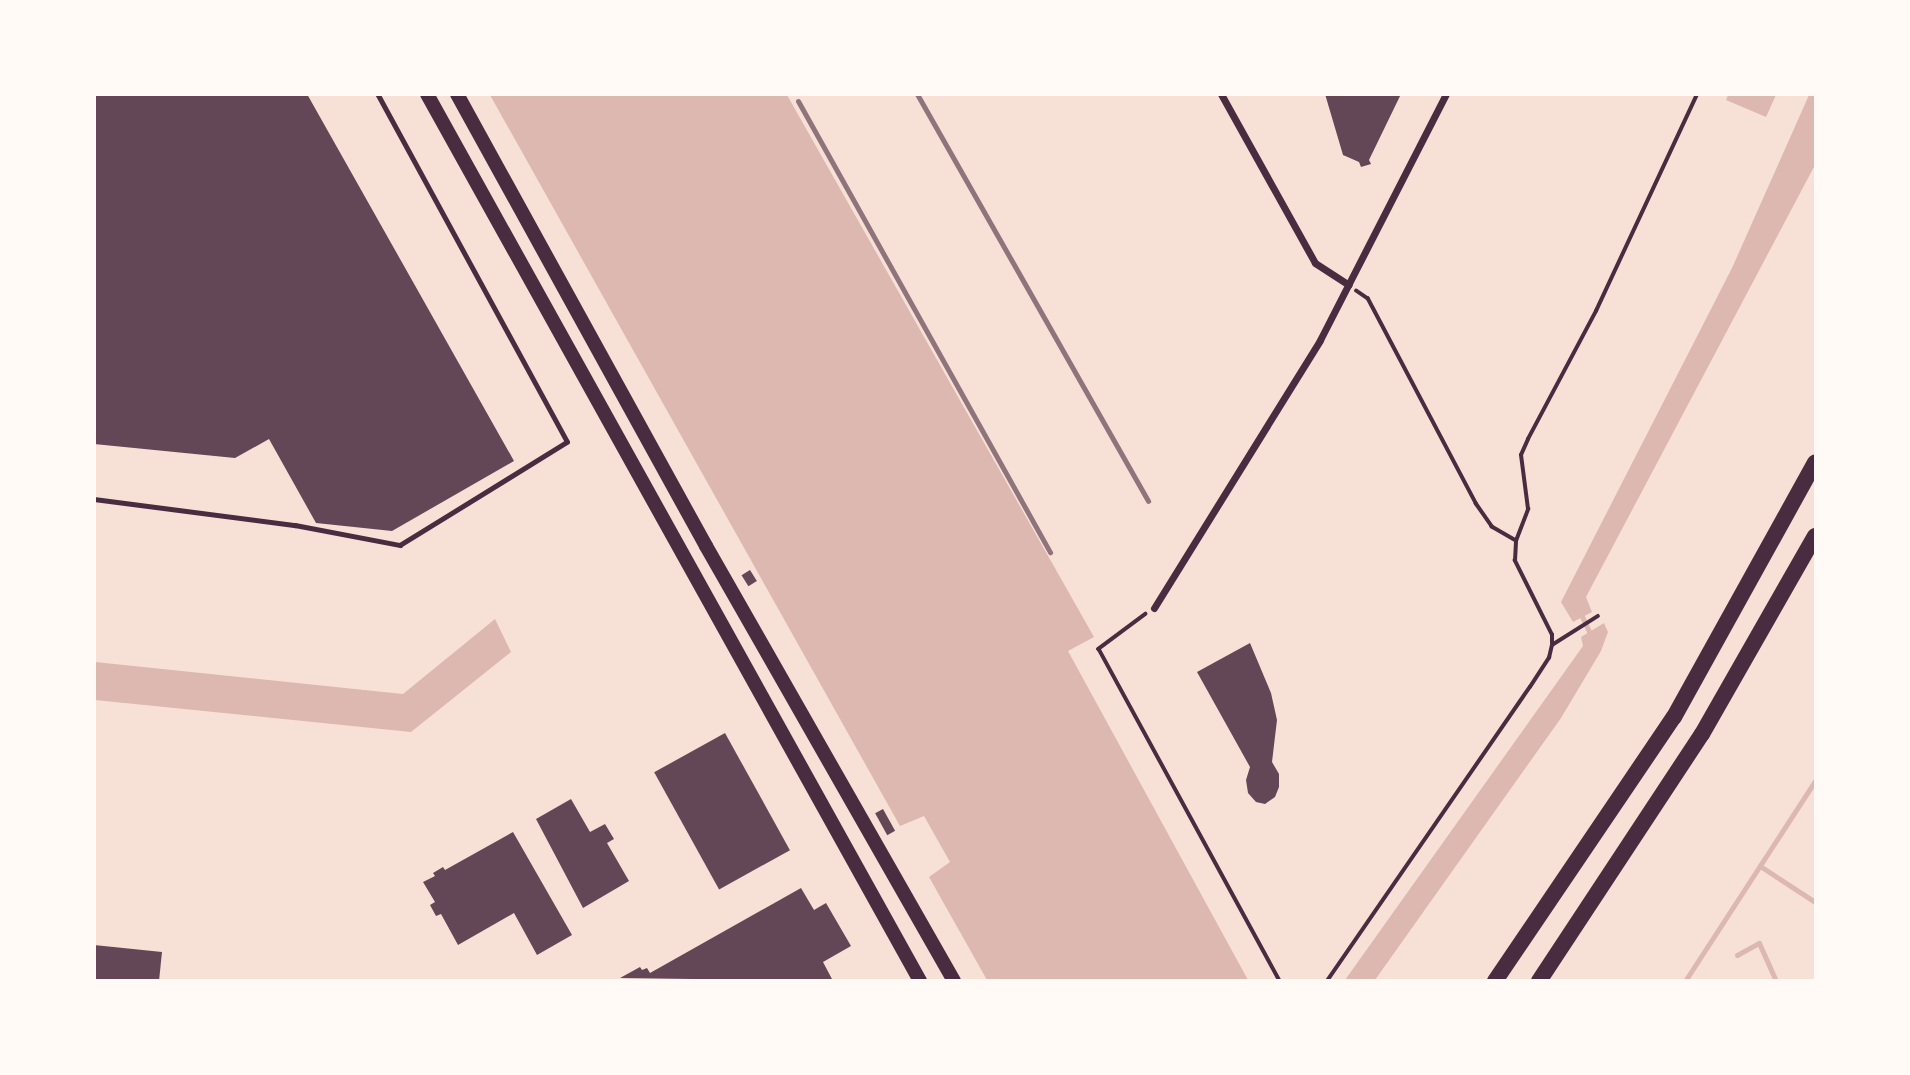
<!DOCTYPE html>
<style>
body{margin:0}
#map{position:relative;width:1910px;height:1075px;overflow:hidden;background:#f7e1d7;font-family:"Golos Text",sans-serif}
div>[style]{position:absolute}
.water>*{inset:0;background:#dcb8b0}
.stream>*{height:5px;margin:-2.5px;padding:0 2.5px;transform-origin:2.5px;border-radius:2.5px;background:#dcb8b0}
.building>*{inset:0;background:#644757;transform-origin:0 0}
.path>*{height:3.5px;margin:-1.75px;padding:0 1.75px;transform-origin:1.75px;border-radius:1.75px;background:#4a2c40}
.service>*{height:4.5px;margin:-2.25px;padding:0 2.25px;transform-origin:2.25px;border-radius:2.25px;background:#4a2c40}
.minor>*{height:7px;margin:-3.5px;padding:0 3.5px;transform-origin:3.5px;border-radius:3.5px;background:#4a2c40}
.primary>*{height:14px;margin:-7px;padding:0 7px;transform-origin:7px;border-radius:7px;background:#4a2c40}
.motorway>*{height:16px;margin:-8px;padding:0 8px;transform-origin:8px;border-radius:8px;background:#4a2c40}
.rail>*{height:5px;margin:-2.5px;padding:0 2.5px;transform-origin:2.5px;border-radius:2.5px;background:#8f747c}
span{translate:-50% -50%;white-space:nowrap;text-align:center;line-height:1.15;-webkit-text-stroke:7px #fffaf5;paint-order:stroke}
.frame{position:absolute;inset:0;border:96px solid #fffaf5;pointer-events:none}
</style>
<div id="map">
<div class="water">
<i style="clip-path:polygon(490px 95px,787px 95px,1094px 637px,1068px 651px,1248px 980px,987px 980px,929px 877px,950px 862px,924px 816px,900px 826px)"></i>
<i style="clip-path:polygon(1728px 95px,1728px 94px,1776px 95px,1766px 117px,1726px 100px)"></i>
<i style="clip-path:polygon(1809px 95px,1815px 95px,1815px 165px,1586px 597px,1592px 612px,1573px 622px,1561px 602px,1732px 268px)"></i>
<i style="clip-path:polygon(495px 619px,511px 652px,411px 732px,95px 700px,95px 662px,403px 694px)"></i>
<i style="clip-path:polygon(1604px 623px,1608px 632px,1601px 651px,1561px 718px,1375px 980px,1345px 980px,1583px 646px,1581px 637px)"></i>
</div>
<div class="stream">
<i style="left:1580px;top:612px;width:29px;rotate:65deg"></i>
<i style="left:1760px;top:866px;width:66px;rotate:33.2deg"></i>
<i style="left:1737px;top:955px;width:25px;rotate:-29deg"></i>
<i style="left:1759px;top:943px;width:42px;rotate:65.9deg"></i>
<i style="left:1685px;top:981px;width:239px;rotate:-57deg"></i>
</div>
<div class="building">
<i style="clip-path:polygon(94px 94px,307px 94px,514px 461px,392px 531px,316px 523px,269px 439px,235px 458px,94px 444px)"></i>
<i style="clip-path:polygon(1325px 94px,1401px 94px,1369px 160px,1371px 164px,1361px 167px,1359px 162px,1343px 155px)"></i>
<i style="left:750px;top:570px;width:13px;height:10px;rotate:58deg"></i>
<i style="clip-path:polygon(1250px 643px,1271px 693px,1277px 720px,1272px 762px,1279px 774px,1279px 787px,1275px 797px,1265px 804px,1256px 802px,1248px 793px,1246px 780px,1250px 767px,1197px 672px)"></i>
<i style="left:725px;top:733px;width:134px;height:81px;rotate:61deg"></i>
<i style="clip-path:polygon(571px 799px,590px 832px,605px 824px,614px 839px,607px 843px,629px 881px,583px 908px,536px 819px)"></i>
<i style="left:883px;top:809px;width:25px;height:9px;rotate:61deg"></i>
<i style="clip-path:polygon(513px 832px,572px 935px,537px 955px,514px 913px,458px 945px,441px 914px,436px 916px,430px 905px,435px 902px,423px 882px,435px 876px,433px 873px,443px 867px,445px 870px)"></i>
<i style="clip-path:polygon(801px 888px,814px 910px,826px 903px,851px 946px,823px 962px,833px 981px,620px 978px,640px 967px,642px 970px,647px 968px,650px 973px)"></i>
<i style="clip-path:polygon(94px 945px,162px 952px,159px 981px,94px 981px)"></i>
</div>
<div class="path">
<i style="left:1516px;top:541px;width:34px;rotate:-69deg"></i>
<i style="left:1528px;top:509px;width:54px;rotate:-97.4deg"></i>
<i style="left:1521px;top:455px;width:17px;rotate:-66deg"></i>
<i style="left:1528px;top:439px;width:145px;rotate:-62deg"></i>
<i style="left:1596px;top:311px;width:239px;rotate:-65deg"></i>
<i style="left:1146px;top:614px;width:59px;rotate:143.3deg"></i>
<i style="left:1099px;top:649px;width:378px;rotate:61.4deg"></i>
<i style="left:1552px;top:645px;width:54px;rotate:-32.2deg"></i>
<i style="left:1327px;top:981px;width:357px;rotate:-55.4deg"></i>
<i style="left:1530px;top:687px;width:35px;rotate:-57deg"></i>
<i style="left:1549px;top:658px;width:13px;rotate:-77deg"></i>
<i style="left:1552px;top:645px;width:10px;rotate:-90deg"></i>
<i style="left:1552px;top:635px;width:83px;rotate:-116.6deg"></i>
<i style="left:1515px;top:561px;width:20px;rotate:-87deg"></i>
<i style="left:1516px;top:541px;width:28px;rotate:-150deg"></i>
<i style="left:1492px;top:527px;width:28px;rotate:-125deg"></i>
<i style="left:1476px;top:504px;width:232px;rotate:-117.8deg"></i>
<i style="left:1368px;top:299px;width:14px;rotate:-146deg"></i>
</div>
<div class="service">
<i style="left:94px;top:499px;width:203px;rotate:7.4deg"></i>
<i style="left:295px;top:525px;width:107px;rotate:10.8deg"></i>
<i style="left:400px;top:545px;width:196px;rotate:-31.7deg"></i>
<i style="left:567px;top:442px;width:396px;rotate:-118.6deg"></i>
</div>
<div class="minor">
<i style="left:1221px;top:94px;width:193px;rotate:60.9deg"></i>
<i style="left:1315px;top:263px;width:40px;rotate:32.9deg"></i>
<i style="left:1154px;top:608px;width:315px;rotate:-58.2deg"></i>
<i style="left:1320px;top:340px;width:276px;rotate:-62.9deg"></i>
</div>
<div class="primary">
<i style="left:427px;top:94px;width:1015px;rotate:60.93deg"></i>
<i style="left:457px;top:94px;width:516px;rotate:61.15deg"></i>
<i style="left:706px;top:546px;width:501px;rotate:60.31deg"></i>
</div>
<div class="motorway">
<i style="left:1495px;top:981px;width:319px;rotate:-55.9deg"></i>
<i style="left:1674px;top:717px;width:291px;rotate:-61deg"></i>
<i style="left:1539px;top:981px;width:296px;rotate:-56.6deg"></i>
<i style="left:1702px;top:734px;width:228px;rotate:-60.3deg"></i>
</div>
<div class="rail">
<i style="left:917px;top:94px;width:468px;rotate:60.4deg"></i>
<i style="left:798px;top:101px;width:517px;rotate:60.81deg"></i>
</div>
<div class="frame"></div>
</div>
